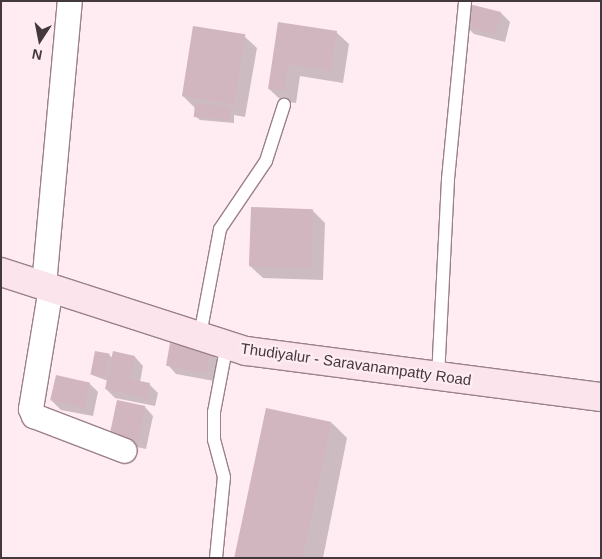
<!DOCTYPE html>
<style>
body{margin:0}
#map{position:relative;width:602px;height:559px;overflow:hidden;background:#ffecf2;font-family:Helvetica,sans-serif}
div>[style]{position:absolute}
.shadow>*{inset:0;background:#0003}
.building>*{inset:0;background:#d2b6bf;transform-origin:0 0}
.roads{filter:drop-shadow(1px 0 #9b8089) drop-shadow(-1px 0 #9b8089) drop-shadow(0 1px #9b8089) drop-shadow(0 -1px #9b8089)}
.service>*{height:12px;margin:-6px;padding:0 6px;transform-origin:6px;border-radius:6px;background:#fff}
.minor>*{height:24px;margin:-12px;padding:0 12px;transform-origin:12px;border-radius:12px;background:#fff}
.secondary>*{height:28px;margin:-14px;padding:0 14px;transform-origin:14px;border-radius:14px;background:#fbe4ec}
span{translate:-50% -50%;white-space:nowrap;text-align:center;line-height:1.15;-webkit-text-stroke:4.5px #ffecf2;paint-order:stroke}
.street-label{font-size:15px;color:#43383b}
.frame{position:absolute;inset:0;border:2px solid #43383b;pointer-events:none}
.north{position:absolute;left:15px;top:15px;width:50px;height:50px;-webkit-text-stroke:4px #ffecf2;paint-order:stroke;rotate:191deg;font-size:14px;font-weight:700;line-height:20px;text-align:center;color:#43383b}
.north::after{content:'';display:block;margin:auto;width:18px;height:22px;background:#43383b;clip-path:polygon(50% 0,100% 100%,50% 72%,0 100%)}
</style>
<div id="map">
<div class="shadow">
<i style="clip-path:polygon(470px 5px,501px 13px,510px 22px,505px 42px,474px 34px,465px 25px)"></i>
<i style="clip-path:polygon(279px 23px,336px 32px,349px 44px,343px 83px,300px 76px,296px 103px,282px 101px,269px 89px)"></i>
<i style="clip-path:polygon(244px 36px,257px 48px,245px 117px,234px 115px,234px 123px,200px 120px,195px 116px,196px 109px,183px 96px)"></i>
<i style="clip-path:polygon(312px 210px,325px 223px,323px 280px,263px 278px,250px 266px)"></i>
<i style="clip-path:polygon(209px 351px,218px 360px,214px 381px,176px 374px,168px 365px)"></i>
<i style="clip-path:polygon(109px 355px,113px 358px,135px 357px,143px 366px,140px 382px,149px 384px,158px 393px,155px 406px,115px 398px,106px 389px,108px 381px,92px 375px)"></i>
<i style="clip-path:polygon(90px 384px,98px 392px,93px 416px,61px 410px,52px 401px)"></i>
<i style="clip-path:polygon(145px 407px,153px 416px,146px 449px,119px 443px,110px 434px)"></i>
<i style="clip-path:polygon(332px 423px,347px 438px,323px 558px,237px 558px)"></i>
</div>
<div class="building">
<i style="left:469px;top:4px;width:33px;height:23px;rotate:14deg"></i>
<i style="clip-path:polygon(278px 22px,337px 31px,331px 71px,288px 64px,284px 91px,268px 89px)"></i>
<i style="left:193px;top:26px;width:53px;height:71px;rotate:9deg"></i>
<i style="left:195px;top:103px;width:36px;height:14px;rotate:5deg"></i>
<i style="left:251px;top:207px;width:62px;height:59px;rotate:2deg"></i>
<i style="left:170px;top:343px;width:41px;height:23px;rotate:10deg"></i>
<i style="left:95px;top:351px;width:15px;height:24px;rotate:11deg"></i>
<i style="clip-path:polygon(113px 351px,135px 356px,130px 379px,150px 383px,147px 398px,105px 389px)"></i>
<i style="left:56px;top:375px;width:35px;height:26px;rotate:13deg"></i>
<i style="left:117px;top:400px;width:29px;height:35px;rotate:12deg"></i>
<i style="left:266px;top:408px;width:67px;height:153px;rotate:12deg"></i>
</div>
<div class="roads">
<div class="service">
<i style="left:200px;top:335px;width:108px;rotate:-79.3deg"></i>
<i style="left:220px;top:229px;width:82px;rotate:-55.9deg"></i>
<i style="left:266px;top:161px;width:59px;rotate:-72.2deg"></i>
<i style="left:438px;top:377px;width:198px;rotate:-87.1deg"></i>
<i style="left:448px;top:179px;width:179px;rotate:-84.5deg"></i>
<i style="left:216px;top:558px;width:81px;rotate:-84.4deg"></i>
<i style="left:224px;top:477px;width:38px;rotate:-105deg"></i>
<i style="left:214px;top:440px;width:28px;rotate:-90deg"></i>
<i style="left:214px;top:412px;width:69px;rotate:-79.2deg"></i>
</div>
<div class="minor">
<i style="left:44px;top:285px;width:285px;rotate:-84.8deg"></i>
<i style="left:51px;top:288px;width:123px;rotate:99.4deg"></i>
<i style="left:31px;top:409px;width:8px;rotate:67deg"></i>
<i style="left:34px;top:416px;width:97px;rotate:21deg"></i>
</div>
<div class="secondary">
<i style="left:1px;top:272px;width:257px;rotate:17.9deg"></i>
<i style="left:246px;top:351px;width:358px;rotate:7.4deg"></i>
</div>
</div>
<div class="street-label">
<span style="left:356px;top:364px;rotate:8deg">Thudiyalur - Saravanampatty Road</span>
</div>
<div class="frame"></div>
<div class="north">N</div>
</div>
